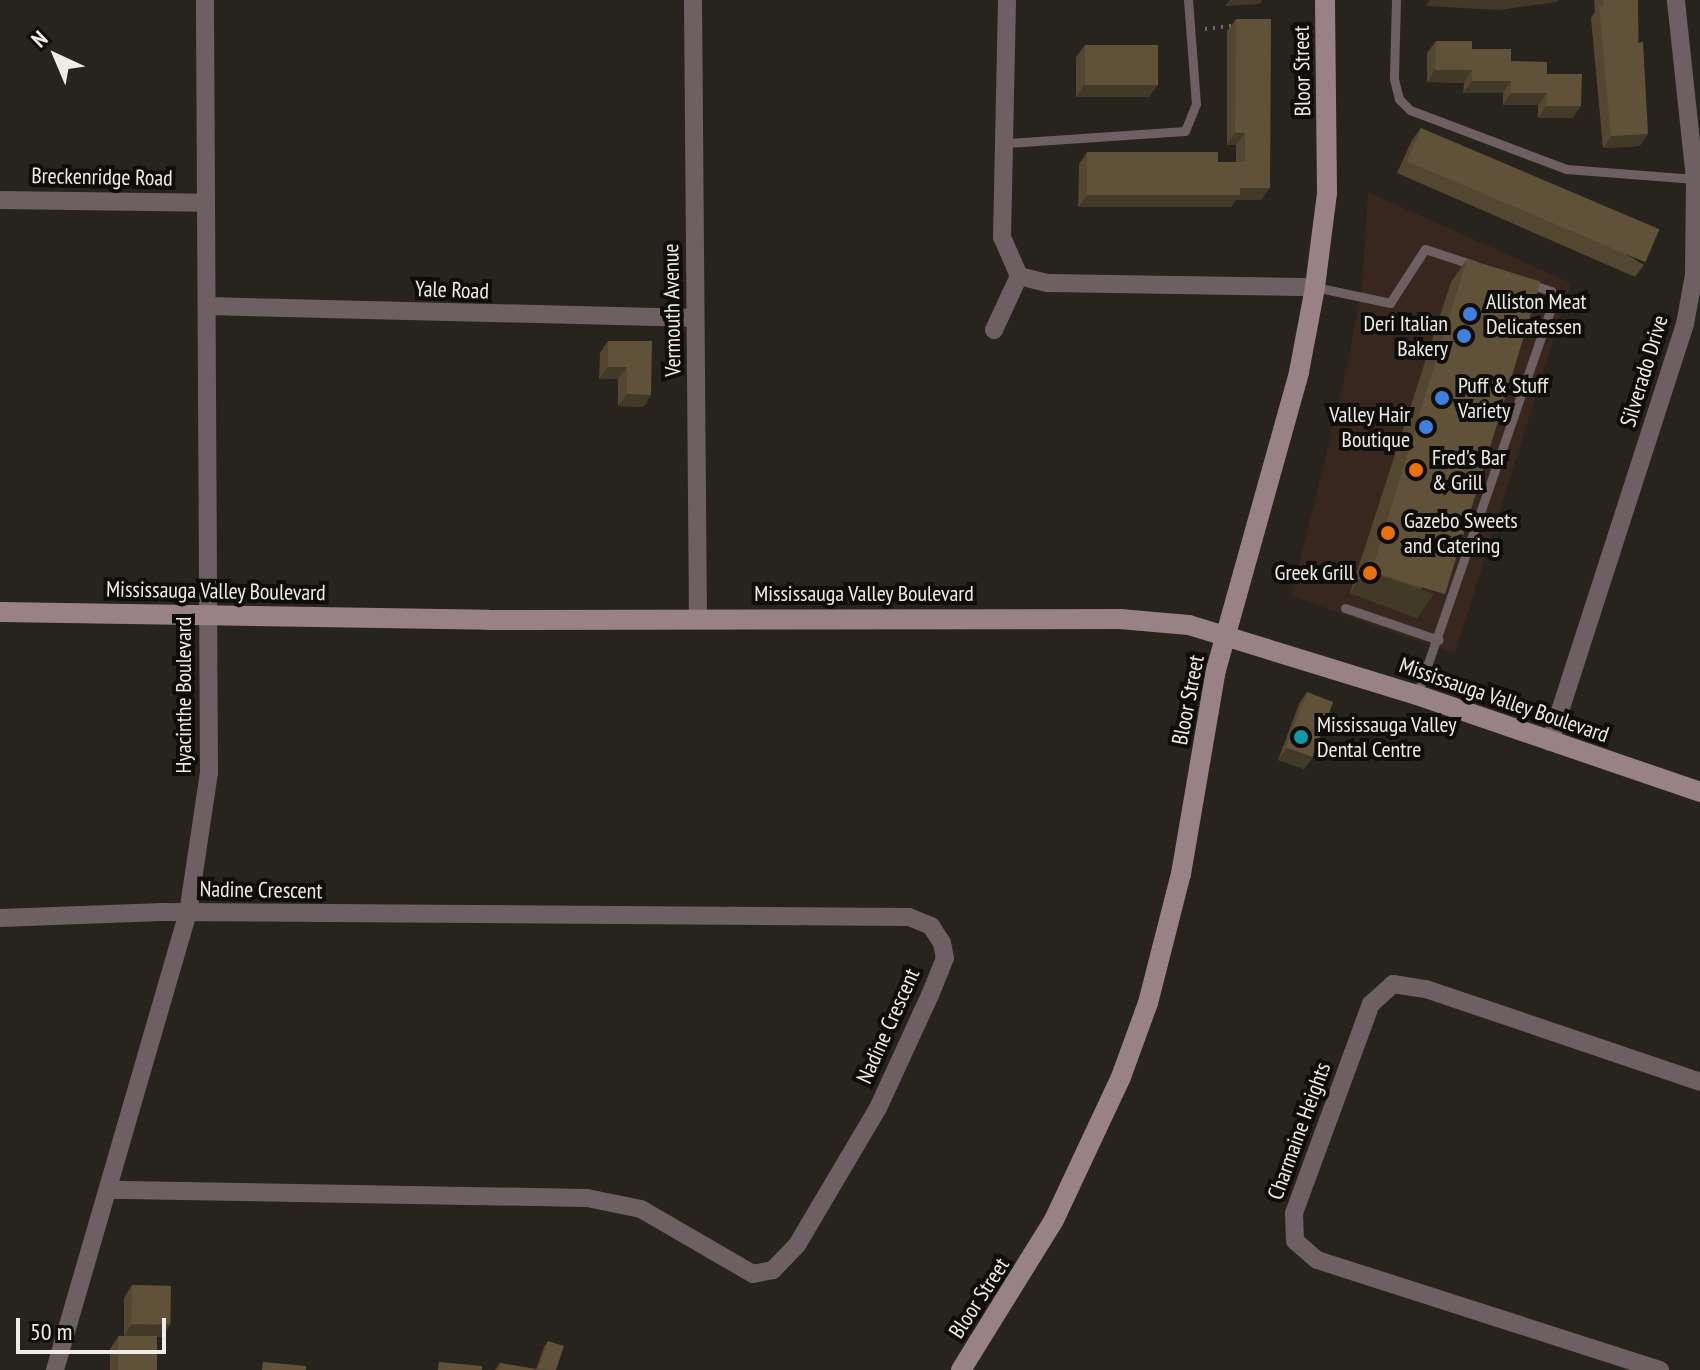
<!DOCTYPE html>
<style>
body{margin:0}
#map{position:relative;width:1700px;height:1370px;overflow:hidden;background:#27231d;font-family:"PT Sans Narrow",sans-serif}
div>[style]{position:absolute}
.commercial>*{inset:0;background:#38271e}
.path>*{height:4px;margin-top:-2px;transform-origin:0;background:repeating-linear-gradient(90deg,#6d6964 0 2px,transparent 0 8px)}
.lane>*{height:9px;margin:-4.5px;padding:0 4.5px;transform-origin:4.5px;border-radius:4.5px;background:#6e6062}
.street>*{height:18px;margin:-9px;padding:0 9px;transform-origin:9px;border-radius:9px;background:#6e6062}
.secondary>*{height:20px;margin:-10px;padding:0 10px;transform-origin:10px;border-radius:10px;background:#998285}
.wall>*{inset:0;background:#534731}
.shaded-wall>*{inset:0;background:#433928}
.building>*{inset:0;background:#605239;transform-origin:0 0}
.dots>*{width:22px;height:22px;translate:-50% -50%;box-sizing:border-box;border:4px solid #0f0d0a;border-radius:50%}
span{translate:-50% -50%;white-space:nowrap;text-align:center;line-height:1.15;-webkit-text-stroke:8px #0f0d0a;paint-order:stroke}
.street-label{font-size:22px;color:#efece8}
.poi-label{font-size:22px;color:#efece8}
.left{translate:0 -50%;text-align:left}
.right{translate:-100% -50%;text-align:right}
.north{position:absolute;left:16px;top:16px;width:80px;height:80px;-webkit-text-stroke:6px #0f0d0a;paint-order:stroke;rotate:316deg;font-size:22px;font-weight:700;line-height:32px;text-align:center;color:#efece8}
.north::after{content:'';display:block;margin:auto;width:28px;height:36px;background:#efece8;clip-path:polygon(50% 0,100% 100%,50% 72%,0 100%)}
.scale{position:absolute;left:16px;top:1318px;width:150px;height:36px;box-sizing:border-box;border:4px solid #efece8;border-top:0;padding-left:10px;font-size:24px;line-height:28px;white-space:nowrap;color:#efece8;-webkit-text-stroke:6px #0f0d0a;paint-order:stroke}
</style>
<div id="map">
<div class="commercial">
<i style="clip-path:polygon(1368px 192px,1571px 283px,1455px 654px,1291px 596px,1346px 372px,1362px 285px)"></i>
</div>
<div class="path">
<i style="left:1205px;top:29px;width:31px;rotate:-7deg"></i>
</div>
<div class="lane">
<i style="left:1396px;top:0;width:79px;rotate:91.5deg"></i>
<i style="left:1394px;top:79px;width:21px;rotate:76deg"></i>
<i style="left:1399px;top:99px;width:16px;rotate:45deg"></i>
<i style="left:1410px;top:110px;width:167px;rotate:20.7deg"></i>
<i style="left:1566px;top:169px;width:129px;rotate:4.4deg"></i>
<i style="left:1007px;top:143px;width:178px;rotate:-3.9deg"></i>
<i style="left:1185px;top:131px;width:29px;rotate:-68deg"></i>
<i style="left:1196px;top:104px;width:104px;rotate:-94.4deg"></i>
<i style="left:1315px;top:287px;width:77px;rotate:12deg"></i>
<i style="left:1390px;top:303px;width:64px;rotate:-57.1deg"></i>
<i style="left:1425px;top:249px;width:52px;rotate:18.1deg"></i>
<i style="left:1345px;top:608px;width:99px;rotate:18.8deg"></i>
<i style="left:1417px;top:695px;width:410px;rotate:-70.9deg"></i>
<i style="left:1551px;top:307px;width:16px;rotate:-90deg"></i>
<i style="left:1551px;top:291px;width:23px;rotate:-162deg"></i>
</div>
<div class="street">
<i style="left:693px;top:0;width:620px;rotate:89.54deg"></i>
<i style="left:1007px;top:0;width:237px;rotate:91.2deg"></i>
<i style="left:1002px;top:237px;width:43px;rotate:66.4deg"></i>
<i style="left:1019px;top:276px;width:30px;rotate:14deg"></i>
<i style="left:1048px;top:283px;width:267px;rotate:0.9deg"></i>
<i style="left:0;top:200px;width:203px;rotate:0.8deg"></i>
<i style="left:207px;top:306px;width:488px;rotate:1.4deg"></i>
<i style="left:994px;top:330px;width:60px;rotate:-65.2deg"></i>
<i style="left:1550px;top:742px;width:439px;rotate:-72.1deg"></i>
<i style="left:1685px;top:324px;width:50px;rotate:-79.6deg"></i>
<i style="left:1694px;top:275px;width:96px;rotate:-89.4deg"></i>
<i style="left:1695px;top:179px;width:180px;rotate:-96.1deg"></i>
<i style="left:0;top:918px;width:162px;rotate:-2.1deg"></i>
<i style="left:162px;top:912px;width:747px;rotate:0.38deg"></i>
<i style="left:909px;top:917px;width:24px;rotate:22deg"></i>
<i style="left:931px;top:926px;width:20px;rotate:57deg"></i>
<i style="left:942px;top:943px;width:15px;rotate:79deg"></i>
<i style="left:945px;top:958px;width:40px;rotate:112deg"></i>
<i style="left:930px;top:995px;width:124px;rotate:114.7deg"></i>
<i style="left:878px;top:1108px;width:159px;rotate:120.6deg"></i>
<i style="left:797px;top:1245px;width:35px;rotate:134deg"></i>
<i style="left:773px;top:1270px;width:20px;rotate:169deg"></i>
<i style="left:753px;top:1274px;width:129px;rotate:-149.9deg"></i>
<i style="left:641px;top:1209px;width:55px;rotate:-168.5deg"></i>
<i style="left:587px;top:1198px;width:478px;rotate:-179deg"></i>
<i style="left:55px;top:1370px;width:476px;rotate:-73.8deg"></i>
<i style="left:188px;top:913px;width:142px;rotate:-81.5deg"></i>
<i style="left:209px;top:773px;width:773px;rotate:-90.3deg"></i>
<i style="left:1660px;top:1370px;width:360px;rotate:-162.2deg"></i>
<i style="left:1317px;top:1260px;width:29px;rotate:-139deg"></i>
<i style="left:1295px;top:1241px;width:28px;rotate:-92deg"></i>
<i style="left:1294px;top:1213px;width:223px;rotate:-69.8deg"></i>
<i style="left:1371px;top:1004px;width:30px;rotate:-42deg"></i>
<i style="left:1393px;top:984px;width:33px;rotate:9deg"></i>
<i style="left:1426px;top:989px;width:289px;rotate:18.7deg"></i>
</div>
<div class="secondary">
<i style="left:0;top:612px;width:489px;rotate:0.9deg"></i>
<i style="left:489px;top:620px;width:631px;rotate:-0.09deg"></i>
<i style="left:1120px;top:619px;width:69px;rotate:5deg"></i>
<i style="left:1189px;top:625px;width:239px;rotate:17.1deg"></i>
<i style="left:1417px;top:695px;width:299px;rotate:18.9deg"></i>
<i style="left:961px;top:1370px;width:176px;rotate:-58.2deg"></i>
<i style="left:1054px;top:1220px;width:158px;rotate:-64.9deg"></i>
<i style="left:1121px;top:1077px;width:79px;rotate:-70deg"></i>
<i style="left:1148px;top:1003px;width:133px;rotate:-75.7deg"></i>
<i style="left:1181px;top:874px;width:207px;rotate:-80.3deg"></i>
<i style="left:1216px;top:670px;width:309px;rotate:-74.4deg"></i>
<i style="left:1299px;top:372px;width:86px;rotate:-79.3deg"></i>
<i style="left:1315px;top:287px;width:95px;rotate:-82.7deg"></i>
<i style="left:1327px;top:193px;width:193px;rotate:-90.6deg"></i>
</div>
<div class="wall">
<i style="clip-path:polygon(1594px 0,1638px 0,1640px 146px,1603px 148px,1591px 18px,1595px 12px)"></i>
<i style="clip-path:polygon(1236px 19px,1261px 200px,1236px 200px,1231px 207px,1078px 207px,1079px 164px,1087px 152px,1218px 162px,1236px 162px,1236px 145px,1227px 145px,1227px 31px)"></i>
<i style="clip-path:polygon(1436px 41px,1472px 49px,1547px 74px,1573px 118px,1538px 118px,1538px 105px,1503px 105px,1503px 93px,1463px 93px,1464px 83px,1427px 82px,1427px 53px)"></i>
<i style="clip-path:polygon(1085px 45px,1149px 97px,1076px 97px,1076px 57px)"></i>
<i style="clip-path:polygon(1421px 128px,1644px 265px,1635px 277px,1397px 173px,1412px 140px)"></i>
<i style="clip-path:polygon(1467px 259px,1417px 618px,1350px 593px,1451px 282px)"></i>
<i style="clip-path:polygon(608px 341px,651px 395px,643px 407px,618px 406px,618px 379px,599px 379px,600px 353px)"></i>
<i style="clip-path:polygon(1307px 692px,1313px 757px,1304px 769px,1278px 760px,1299px 704px)"></i>
<i style="clip-path:polygon(132px 1285px,162px 1337px,157px 1336px,157px 1370px,110px 1370px,110px 1349px,118px 1337px,147px 1336px,124px 1336px,124px 1298px)"></i>
<i style="clip-path:polygon(548px 1341px,556px 1370px,495px 1370px,500px 1363px,536px 1369px,544px 1347px)"></i>
</div>
<div class="shaded-wall">
<i style="clip-path:polygon(1230px 0,1262px 0,1259px 4px,1225px 6px)"></i>
<i style="clip-path:polygon(1430px 0,1558px 0,1557px 2px,1499px 10px,1426px 6px)"></i>
<i style="clip-path:polygon(1435px 70px,1472px 70px,1464px 83px,1427px 82px)"></i>
<i style="clip-path:polygon(1472px 81px,1511px 81px,1503px 93px,1463px 93px)"></i>
<i style="clip-path:polygon(1084px 85px,1158px 85px,1149px 97px,1076px 97px)"></i>
<i style="clip-path:polygon(1511px 93px,1547px 93px,1538px 105px,1503px 105px)"></i>
<i style="clip-path:polygon(1546px 106px,1581px 106px,1573px 118px,1538px 118px)"></i>
<i style="clip-path:polygon(1235px 133px,1245px 133px,1236px 145px,1227px 145px)"></i>
<i style="clip-path:polygon(1648px 134px,1640px 146px,1603px 148px,1611px 136px)"></i>
<i style="clip-path:polygon(1240px 188px,1270px 188px,1261px 200px,1236px 200px,1231px 207px,1078px 207px,1087px 195px)"></i>
<i style="clip-path:polygon(608px 367px,627px 367px,618px 379px,599px 379px)"></i>
<i style="clip-path:polygon(627px 394px,651px 395px,643px 407px,618px 406px)"></i>
<i style="clip-path:polygon(1366px 570px,1434px 594px,1417px 618px,1350px 593px)"></i>
<i style="clip-path:polygon(1287px 748px,1313px 757px,1304px 769px,1278px 760px)"></i>
<i style="clip-path:polygon(132px 1324px,170px 1325px,162px 1337px,124px 1336px)"></i>
</div>
<div class="building">
<i style="clip-path:polygon(1603px 0,1638px 0,1638px 43px,1643px 42px,1648px 134px,1611px 136px,1599px 6px,1604px 6px)"></i>
<i style="clip-path:polygon(1236px 19px,1271px 19px,1270px 188px,1240px 188px,1240px 195px,1087px 195px,1087px 152px,1218px 152px,1218px 162px,1245px 162px,1245px 133px,1235px 133px)"></i>
<i style="clip-path:polygon(1436px 41px,1472px 41px,1472px 49px,1511px 49px,1511px 61px,1547px 62px,1547px 74px,1582px 74px,1581px 106px,1546px 106px,1547px 93px,1511px 93px,1511px 81px,1472px 81px,1472px 70px,1435px 70px)"></i>
<i style="left:1085px;top:45px;width:73px;height:40px"></i>
<i style="left:1421px;top:128px;width:259px;height:36px;rotate:23deg"></i>
<i style="left:1467px;top:259px;width:77px;height:327px;rotate:17deg"></i>
<i style="clip-path:polygon(608px 341px,652px 341px,651px 395px,627px 394px,627px 367px,608px 367px)"></i>
<i style="left:1307px;top:692px;width:28px;height:59px;rotate:21deg"></i>
<i style="left:132px;top:1285px;width:39px;height:39px;rotate:1deg"></i>
<i style="left:157px;top:1336px;width:34px;height:39px;rotate:90deg"></i>
<i style="clip-path:polygon(548px 1341px,564px 1346px,556px 1370px,538px 1369px)"></i>
<i style="clip-path:polygon(263px 1362px,306px 1366px,306px 1370px,262px 1370px)"></i>
<i style="clip-path:polygon(439px 1362px,482px 1366px,482px 1370px,438px 1370px)"></i>
<i style="clip-path:polygon(500px 1363px,541px 1370px,499px 1370px)"></i>
</div>
<div class="dots">
<i style="left:1470px;top:314px;background:#3f7fe0"></i>
<i style="left:1464px;top:336px;background:#3f7fe0"></i>
<i style="left:1442px;top:398px;background:#3f7fe0"></i>
<i style="left:1426px;top:427px;background:#3f7fe0"></i>
<i style="left:1416px;top:470px;background:#e8710a"></i>
<i style="left:1388px;top:533px;background:#e8710a"></i>
<i style="left:1370px;top:573px;background:#e8710a"></i>
<i style="left:1301px;top:737px;background:#0f9aa8"></i>
</div>
<div class="street-label">
<span style="left:1302px;top:71px;rotate:-91deg">Bloor Street</span>
<span style="left:102px;top:177px;rotate:1deg">Breckenridge Road</span>
<span style="left:452px;top:290px;rotate:2deg">Yale Road</span>
<span style="left:672px;top:310px;rotate:-91deg">Vermouth Avenue</span>
<span style="left:1644px;top:371px;rotate:-73deg">Silverado Drive</span>
<span style="left:216px;top:591px;rotate:1deg">Mississauga Valley Boulevard</span>
<span style="left:864px;top:594px">Mississauga Valley Boulevard</span>
<span style="left:184px;top:695px;rotate:-90deg">Hyacinthe Boulevard</span>
<span style="left:1188px;top:700px;rotate:-79deg">Bloor Street</span>
<span style="left:1504px;top:700px;rotate:19deg">Mississauga Valley Boulevard</span>
<span style="left:261px;top:890px;rotate:1deg">Nadine Crescent</span>
<span style="left:888px;top:1026px;rotate:-66deg">Nadine Crescent</span>
<span style="left:1299px;top:1131px;rotate:-70deg">Charmaine Heights</span>
<span style="left:979px;top:1298px;rotate:-57deg">Bloor Street</span>
</div>
<div class="poi-label">
<span class="left" style="left:1486px;top:314px">Alliston Meat<br>Delicatessen</span>
<span class="right" style="left:1448px;top:336px">Deri Italian<br>Bakery</span>
<span class="left" style="left:1458px;top:398px">Puff &amp; Stuff<br>Variety</span>
<span class="right" style="left:1410px;top:427px">Valley Hair<br>Boutique</span>
<span class="left" style="left:1432px;top:470px">Fred's Bar<br>&amp; Grill</span>
<span class="left" style="left:1404px;top:533px">Gazebo Sweets<br>and Catering</span>
<span class="right" style="left:1354px;top:573px">Greek Grill</span>
<span class="left" style="left:1317px;top:737px">Mississauga Valley<br>Dental Centre</span>
</div>
<div class="north">N</div>
<div class="scale">50 m</div>
</div>
